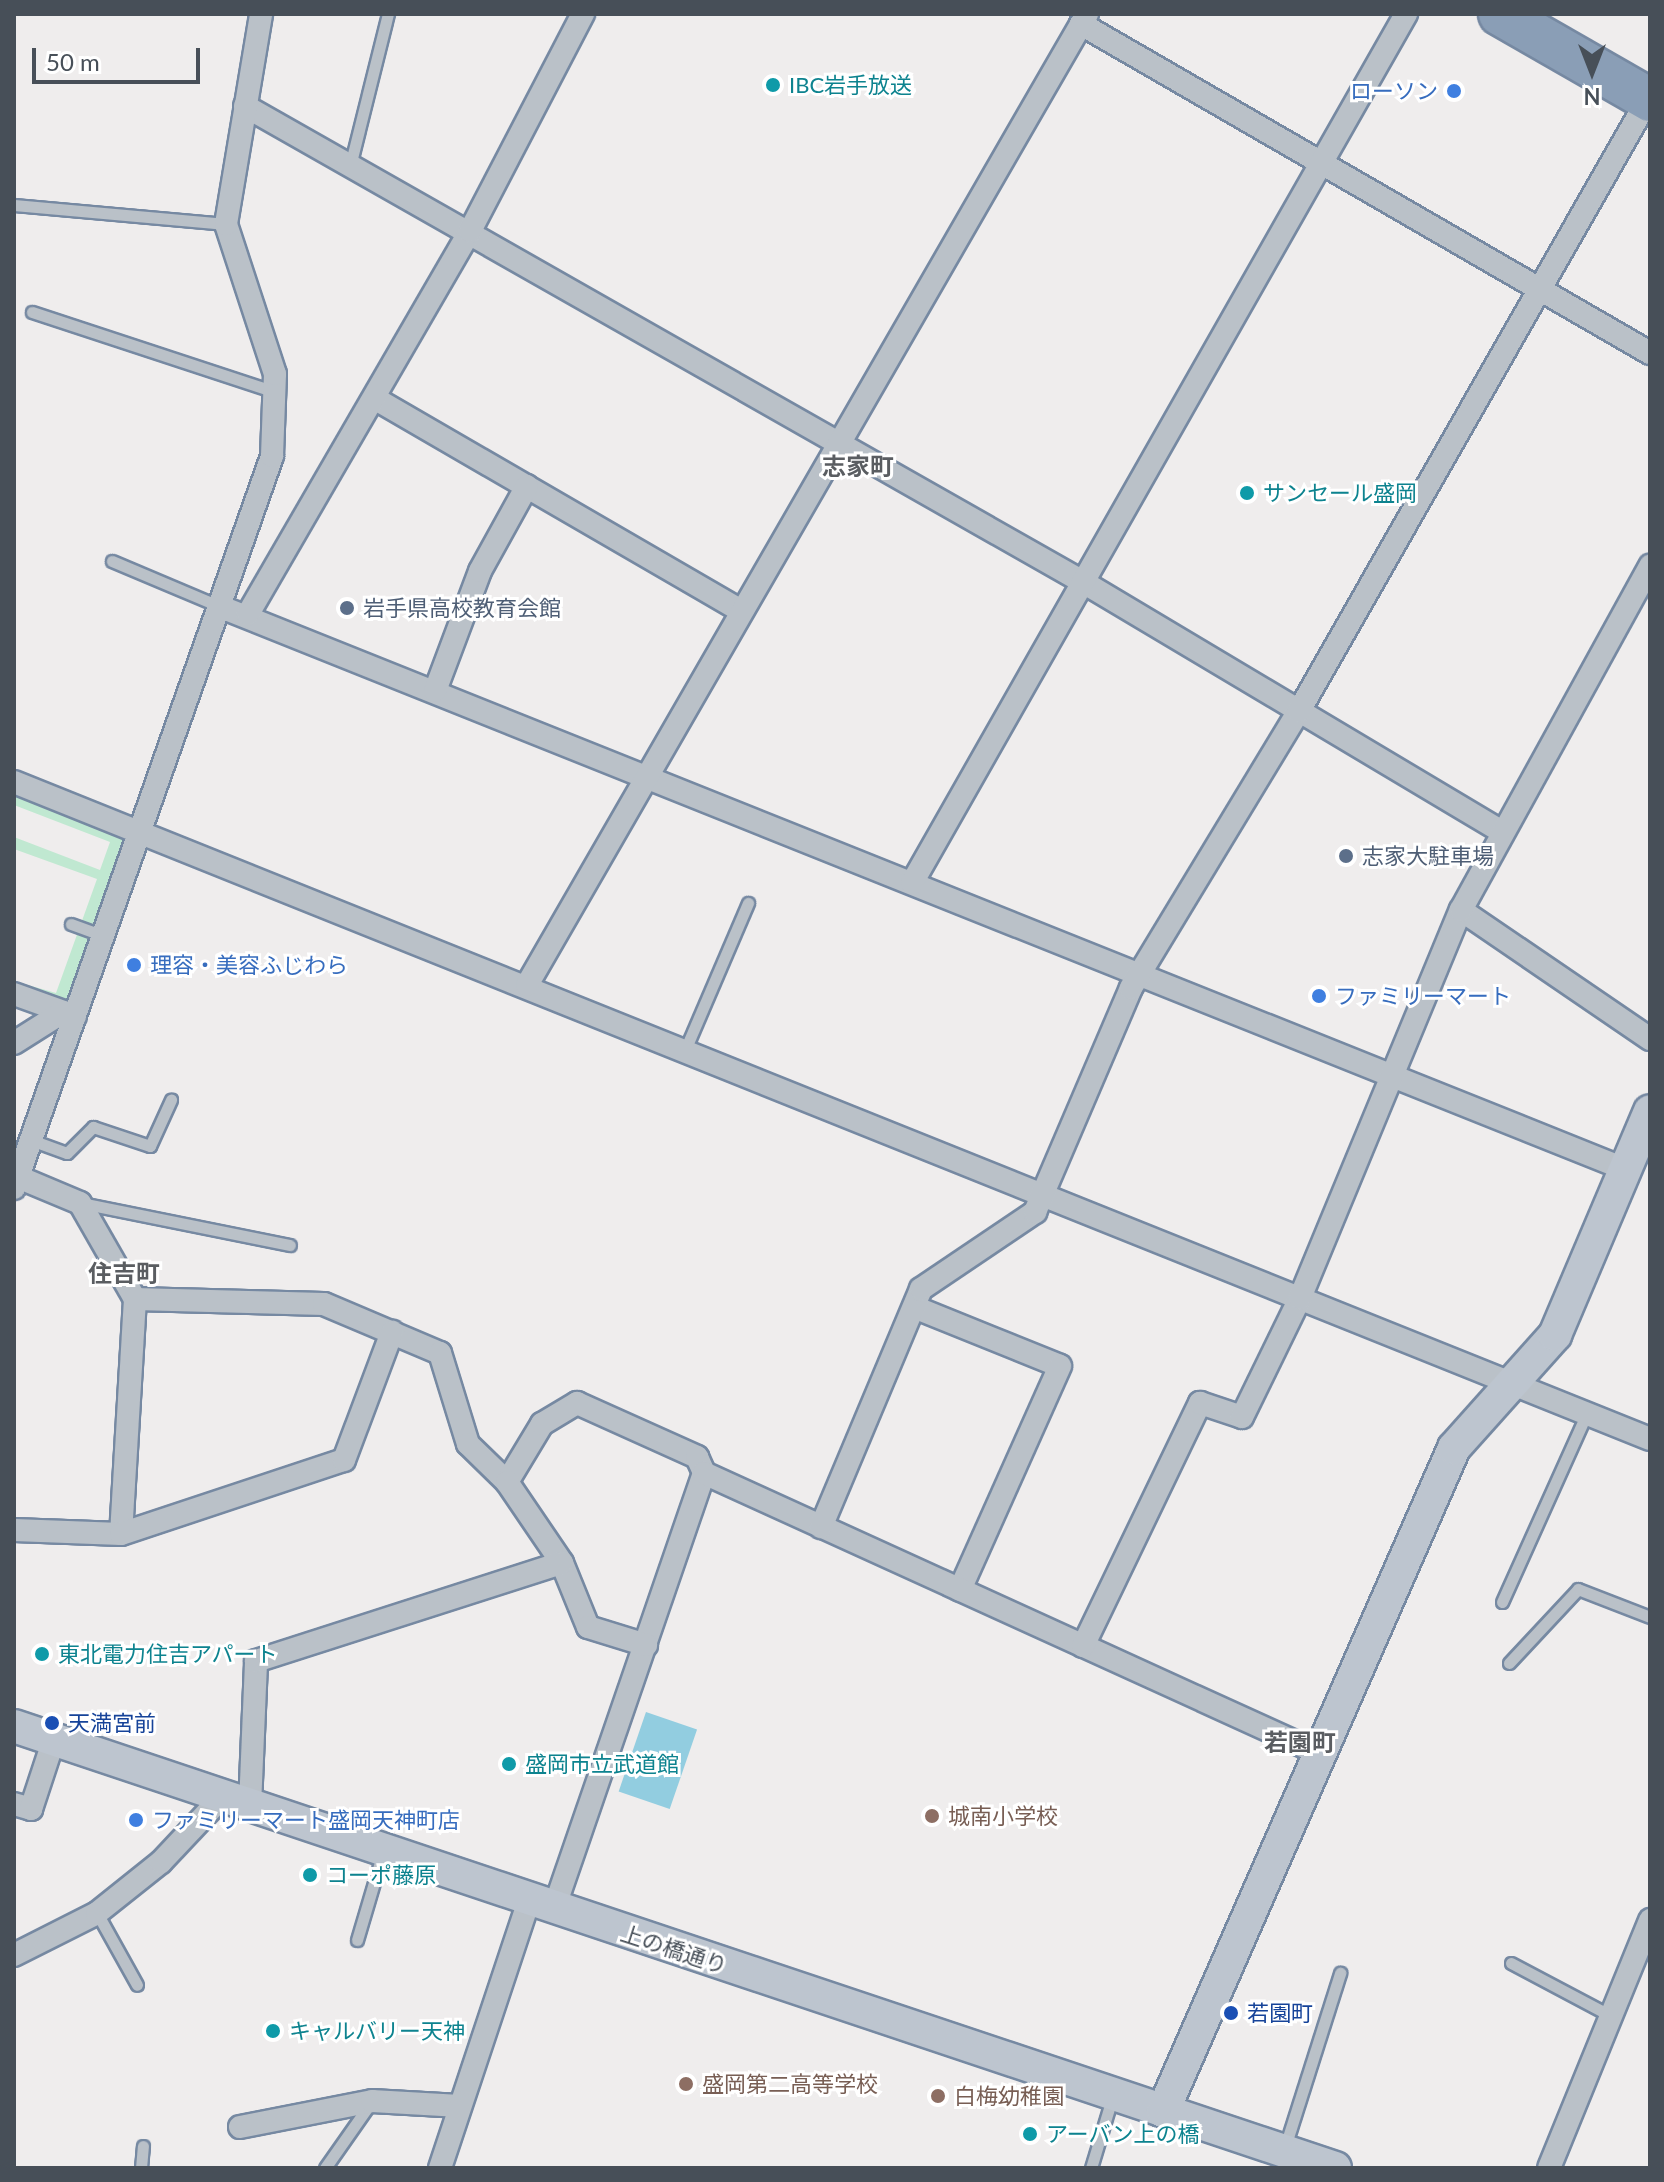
<!DOCTYPE html>
<meta charset="utf-8">
<style>
body{margin:0}
#map{position:relative;width:1664px;height:2182px;overflow:hidden;background:#efeded;font-family:Lato,"Noto Sans JP",sans-serif}
div>[style]{position:absolute}
.green>*{inset:0;background:#c0e8d1}
.water>*{inset:0;background:#92cde0;transform-origin:0 0}
.roads{filter:drop-shadow(2px 0 #7689a2) drop-shadow(-2px 0 #7689a2) drop-shadow(0 2px #7689a2) drop-shadow(0 -2px #7689a2)}
.lane>*{height:11px;margin:-5.5px;padding:0 5.5px;transform-origin:5.5px;border-radius:5.5px;background:#bac1c8}
.street>*{height:22px;margin:-11px;padding:0 11px;transform-origin:11px;border-radius:11px;background:#bac1c8}
.secondary>*{height:32px;margin:-16px;padding:0 16px;transform-origin:16px;border-radius:16px;background:#bdc5cf}
.highway>*{height:42px;margin:-21px;padding:0 21px;transform-origin:21px;border-radius:21px;background:#8a9eb6}
.dots>*{width:22px;height:22px;translate:-50% -50%;box-sizing:border-box;border:4px solid #fff;border-radius:50%}
span{translate:-50% -50%;white-space:nowrap;text-align:center;line-height:1.15;-webkit-text-stroke:6px #fff;paint-order:stroke}
.culture-label{font-size:22px;color:#0d838f}
.left{translate:0 -50%;text-align:left}
.shop-label{font-size:22px;color:#366cbe}
.right{translate:-100% -50%;text-align:right}
.service-label{font-size:22px;color:#4e5e75}
.transit-label{font-size:22px;color:#164399}
.education-label{font-size:22px;color:#785e54}
.street-label{font-size:22px;color:#474f58}
.neighbourhood-label{font-size:24px;color:#5a5d61;font-weight:700}
.frame{position:absolute;inset:0;border:16px solid #474f58;pointer-events:none}
.north{position:absolute;left:1552px;top:32px;width:80px;height:80px;-webkit-text-stroke:6px #fff;paint-order:stroke;rotate:180deg;font-size:22px;font-weight:700;line-height:32px;text-align:center;color:#474f58}
.north::after{content:'';display:block;margin:auto;width:28px;height:36px;background:#474f58;clip-path:polygon(50% 0,100% 100%,50% 72%,0 100%)}
.scale{position:absolute;left:32px;top:48px;width:168px;height:36px;box-sizing:border-box;border:4px solid #474f58;border-top:0;padding-left:10px;font-size:24px;line-height:28px;white-space:nowrap;color:#474f58;-webkit-text-stroke:6px #fff;paint-order:stroke}
</style>
<div id="map">
<div class="green">
<i style="clip-path:polygon(14px 795px,124px 837px,66px 1002px,14px 981px,56px 993px,97px 879px,14px 849px,14px 837px,100px 870px,110px 842px,14px 805px)"></i>
</div>
<div class="water">
<i style="left:646px;top:1712px;width:54px;height:84px;rotate:19deg"></i>
</div>
<div class="roads">
<div class="lane">
<i style="left:350px;top:166px;width:157px;rotate:-76deg"></i>
<i style="left:14px;top:205px;width:213px;rotate:5.1deg"></i>
<i style="left:32px;top:312px;width:257px;rotate:18.2deg"></i>
<i style="left:112px;top:561px;width:118px;rotate:22.9deg"></i>
<i style="left:71px;top:924px;width:35px;rotate:20deg"></i>
<i style="left:685px;top:1050px;width:160px;rotate:-66.8deg"></i>
<i style="left:31px;top:1140px;width:38px;rotate:20deg"></i>
<i style="left:67px;top:1153px;width:37px;rotate:-45deg"></i>
<i style="left:93px;top:1127px;width:60px;rotate:18.4deg"></i>
<i style="left:150px;top:1146px;width:51px;rotate:-65.5deg"></i>
<i style="left:81px;top:1203px;width:213px;rotate:11.4deg"></i>
<i style="left:1502px;top:1602px;width:207px;rotate:-65.8deg"></i>
<i style="left:1509px;top:1663px;width:101px;rotate:-47deg"></i>
<i style="left:1578px;top:1589px;width:77px;rotate:21.3deg"></i>
<i style="left:97px;top:1913px;width:82px;rotate:60.9deg"></i>
<i style="left:357px;top:1940px;width:92px;rotate:-73.5deg"></i>
<i style="left:1511px;top:1963px;width:113px;rotate:27.9deg"></i>
<i style="left:1284px;top:2150px;width:186px;rotate:-72.4deg"></i>
<i style="left:141px;top:2168px;width:22px;rotate:-85deg"></i>
<i style="left:325px;top:2168px;width:82px;rotate:-55deg"></i>
<i style="left:1091px;top:2168px;width:76px;rotate:-73.2deg"></i>
</div>
<div class="street">
<i style="left:1081px;top:24px;width:657px;rotate:30.04deg"></i>
<i style="left:245px;top:106px;width:964px;rotate:29.6deg"></i>
<i style="left:1083px;top:582px;width:486px;rotate:30.8deg"></i>
<i style="left:374px;top:398px;width:425px;rotate:30.1deg"></i>
<i style="left:221px;top:607px;width:1515px;rotate:21.82deg"></i>
<i style="left:248px;top:614px;width:443px;rotate:-59.9deg"></i>
<i style="left:470px;top:231px;width:245px;rotate:-62.5deg"></i>
<i style="left:435px;top:691px;width:128px;rotate:-69.4deg"></i>
<i style="left:480px;top:571px;width:97px;rotate:-61.1deg"></i>
<i style="left:14px;top:782px;width:1763px;rotate:21.88deg"></i>
<i style="left:912px;top:883px;width:1000px;rotate:-60.38deg"></i>
<i style="left:1461px;top:910px;width:229px;rotate:34.3deg"></i>
<i style="left:527px;top:985px;width:1121px;rotate:-60.03deg"></i>
<i style="left:14px;top:994px;width:65px;rotate:19.8deg"></i>
<i style="left:14px;top:1043px;width:58px;rotate:-32.3deg"></i>
<i style="left:18px;top:1177px;width:67px;rotate:22.8deg"></i>
<i style="left:80px;top:1203px;width:111px;rotate:60.2deg"></i>
<i style="left:135px;top:1299px;width:235px;rotate:93.4deg"></i>
<i style="left:14px;top:1188px;width:776px;rotate:-70.58deg"></i>
<i style="left:272px;top:456px;width:82px;rotate:-87.9deg"></i>
<i style="left:275px;top:374px;width:158px;rotate:-108.1deg"></i>
<i style="left:226px;top:224px;width:213px;rotate:-80.5deg"></i>
<i style="left:135px;top:1299px;width:189px;rotate:1.5deg"></i>
<i style="left:324px;top:1304px;width:126px;rotate:22.9deg"></i>
<i style="left:440px;top:1353px;width:95px;rotate:72.9deg"></i>
<i style="left:468px;top:1444px;width:54px;rotate:44.3deg"></i>
<i style="left:507px;top:1482px;width:68px;rotate:-58.9deg"></i>
<i style="left:542px;top:1424px;width:41px;rotate:-31deg"></i>
<i style="left:577px;top:1403px;width:132px;rotate:24.2deg"></i>
<i style="left:697px;top:1457px;width:17px;rotate:66deg"></i>
<i style="left:704px;top:1473px;width:461px;rotate:109deg"></i>
<i style="left:914px;top:1307px;width:157px;rotate:22deg"></i>
<i style="left:1060px;top:1366px;width:245px;rotate:114.1deg"></i>
<i style="left:704px;top:1473px;width:680px;rotate:24.49deg"></i>
<i style="left:507px;top:1482px;width:98px;rotate:55.8deg"></i>
<i style="left:562px;top:1563px;width:69px;rotate:67.9deg"></i>
<i style="left:588px;top:1627px;width:61px;rotate:17.2deg"></i>
<i style="left:821px;top:1527px;width:258px;rotate:-67.2deg"></i>
<i style="left:921px;top:1289px;width:138px;rotate:-34deg"></i>
<i style="left:1035px;top:1212px;width:244px;rotate:-66.8deg"></i>
<i style="left:1131px;top:988px;width:324px;rotate:-58.8deg"></i>
<i style="left:1299px;top:711px;width:708px;rotate:-60.29deg"></i>
<i style="left:14px;top:1530px;width:107px;rotate:2.1deg"></i>
<i style="left:121px;top:1534px;width:235px;rotate:-18.4deg"></i>
<i style="left:344px;top:1460px;width:137px;rotate:-69.4deg"></i>
<i style="left:1083px;top:1646px;width:270px;rotate:-64.3deg"></i>
<i style="left:1200px;top:1403px;width:44px;rotate:18.4deg"></i>
<i style="left:1242px;top:1417px;width:132px;rotate:-64deg"></i>
<i style="left:1300px;top:1298px;width:420px;rotate:-67.5deg"></i>
<i style="left:1461px;top:910px;width:393px;rotate:-61.2deg"></i>
<i style="left:14px;top:1804px;width:18px;rotate:16deg"></i>
<i style="left:31px;top:1809px;width:74px;rotate:-71.8deg"></i>
<i style="left:250px;top:1806px;width:145px;rotate:-87.6deg"></i>
<i style="left:256px;top:1661px;width:321px;rotate:-17.8deg"></i>
<i style="left:14px;top:1955px;width:93px;rotate:-26.8deg"></i>
<i style="left:97px;top:1913px;width:82px;rotate:-38.6deg"></i>
<i style="left:161px;top:1862px;width:89px;rotate:-46.8deg"></i>
<i style="left:240px;top:2127px;width:135px;rotate:-11.1deg"></i>
<i style="left:372px;top:2101px;width:88px;rotate:3.3deg"></i>
<i style="left:440px;top:2168px;width:281px;rotate:-71.6deg"></i>
<i style="left:1549px;top:2168px;width:268px;rotate:-67.8deg"></i>
</div>
<div class="secondary">
<i style="left:14px;top:1726px;width:1393px;rotate:18.5deg"></i>
<i style="left:1163px;top:2111px;width:724px;rotate:-66.3deg"></i>
<i style="left:1454px;top:1448px;width:152px;rotate:-48.2deg"></i>
<i style="left:1555px;top:1335px;width:243px;rotate:-67deg"></i>
</div>
<div class="highway">
<i style="left:1500px;top:14px;width:173px;rotate:29.8deg"></i>
</div>
</div>
<div class="dots">
<i style="left:773px;top:85px;background:#0f9aa8"></i>
<i style="left:1454px;top:91px;background:#3f7fe0"></i>
<i style="left:1247px;top:493px;background:#0f9aa8"></i>
<i style="left:347px;top:608px;background:#5c6f8a"></i>
<i style="left:1346px;top:856px;background:#5c6f8a"></i>
<i style="left:134px;top:965px;background:#3f7fe0"></i>
<i style="left:1319px;top:996px;background:#3f7fe0"></i>
<i style="left:42px;top:1654px;background:#0f9aa8"></i>
<i style="left:52px;top:1723px;background:#1a4fb4"></i>
<i style="left:509px;top:1764px;background:#0f9aa8"></i>
<i style="left:932px;top:1816px;background:#8d6e63"></i>
<i style="left:136px;top:1820px;background:#3f7fe0"></i>
<i style="left:310px;top:1875px;background:#0f9aa8"></i>
<i style="left:1231px;top:2013px;background:#1a4fb4"></i>
<i style="left:273px;top:2031px;background:#0f9aa8"></i>
<i style="left:686px;top:2084px;background:#8d6e63"></i>
<i style="left:938px;top:2096px;background:#8d6e63"></i>
<i style="left:1030px;top:2134px;background:#0f9aa8"></i>
</div>
<div class="culture-label">
<span class="left" style="left:789px;top:85px">IBC岩手放送</span>
<span class="left" style="left:1263px;top:493px">サンセール盛岡</span>
<span class="left" style="left:58px;top:1654px">東北電力住吉アパート</span>
<span class="left" style="left:525px;top:1764px">盛岡市立武道館</span>
<span class="left" style="left:326px;top:1875px">コーポ藤原</span>
<span class="left" style="left:289px;top:2031px">キャルバリー天神</span>
<span class="left" style="left:1046px;top:2134px">アーバン上の橋</span>
</div>
<div class="shop-label">
<span class="right" style="left:1438px;top:91px">ローソン</span>
<span class="left" style="left:150px;top:965px">理容・美容ふじわら</span>
<span class="left" style="left:1335px;top:996px">ファミリーマート</span>
<span class="left" style="left:152px;top:1820px">ファミリーマート盛岡天神町店</span>
</div>
<div class="service-label">
<span class="left" style="left:363px;top:608px">岩手県高校教育会館</span>
<span class="left" style="left:1362px;top:856px">志家大駐車場</span>
</div>
<div class="transit-label">
<span class="left" style="left:68px;top:1723px">天満宮前</span>
<span class="left" style="left:1247px;top:2013px">若園町</span>
</div>
<div class="education-label">
<span class="left" style="left:948px;top:1816px">城南小学校</span>
<span class="left" style="left:702px;top:2084px">盛岡第二高等学校</span>
<span class="left" style="left:954px;top:2096px">白梅幼稚園</span>
</div>
<div class="street-label">
<span style="left:674px;top:1949px;rotate:18deg">上の橋通り</span>
</div>
<div class="neighbourhood-label">
<span style="left:858px;top:466px">志家町</span>
<span style="left:124px;top:1273px">住吉町</span>
<span style="left:1300px;top:1742px">若園町</span>
</div>
<div class="frame"></div>
<div class="north">N</div>
<div class="scale">50 m</div>
</div>
